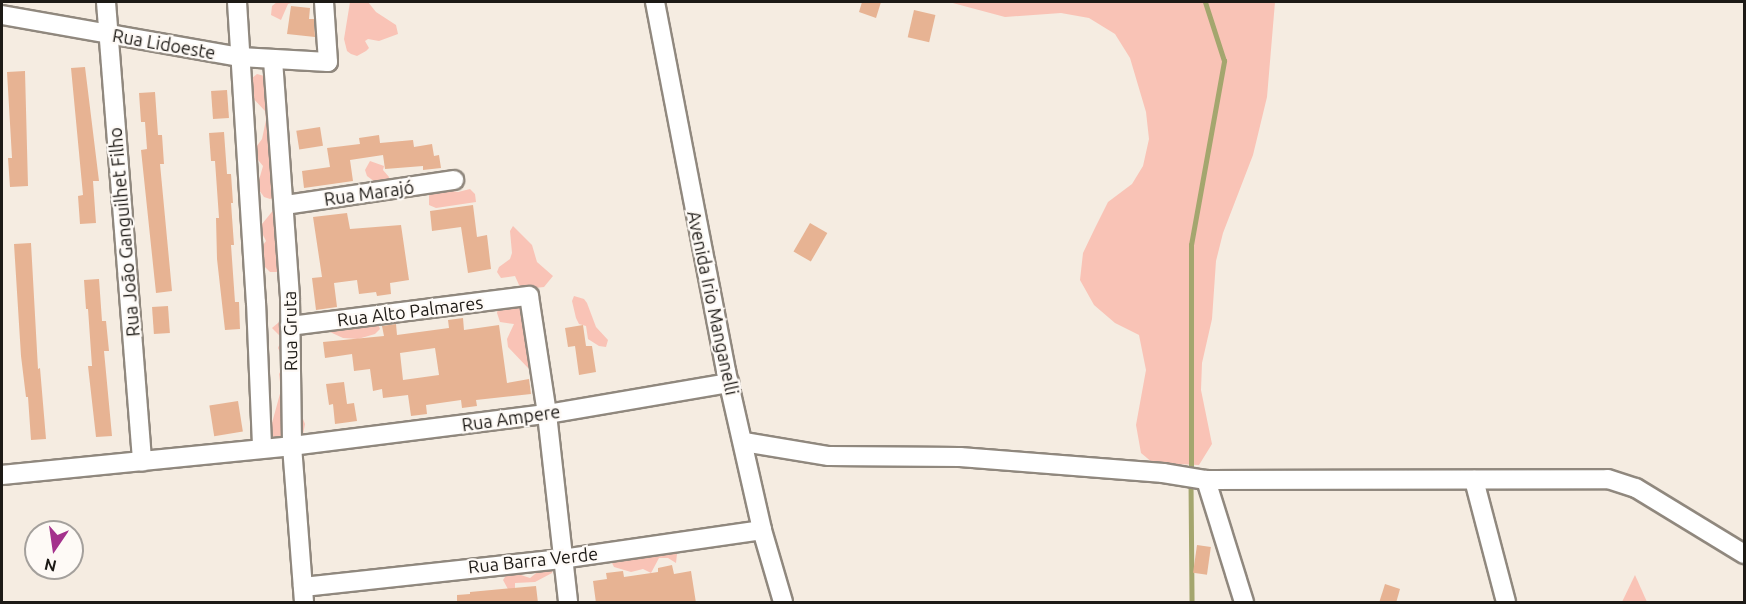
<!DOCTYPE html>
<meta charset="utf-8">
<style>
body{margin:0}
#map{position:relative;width:1746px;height:604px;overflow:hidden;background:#f5ece1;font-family:Ubuntu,sans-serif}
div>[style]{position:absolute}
.green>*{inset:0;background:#f9c3b6}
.stream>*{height:4.5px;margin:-2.25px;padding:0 2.25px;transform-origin:2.25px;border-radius:2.25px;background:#a4a66e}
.building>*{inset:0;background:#e7b393;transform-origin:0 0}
.roads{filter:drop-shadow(2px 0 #90887e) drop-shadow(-2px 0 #90887e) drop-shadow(0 2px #90887e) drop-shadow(0 -2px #90887e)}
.minor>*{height:18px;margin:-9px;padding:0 9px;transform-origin:9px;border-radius:9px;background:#fff}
span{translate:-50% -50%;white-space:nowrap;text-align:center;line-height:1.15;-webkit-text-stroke:4.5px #fefaf6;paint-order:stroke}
.street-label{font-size:18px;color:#1d1a16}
.frame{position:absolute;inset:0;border:3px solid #1d1a16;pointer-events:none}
.north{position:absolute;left:24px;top:520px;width:60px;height:60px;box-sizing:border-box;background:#fefaf6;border:2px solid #a4a09c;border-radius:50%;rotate:193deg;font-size:16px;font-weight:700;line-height:24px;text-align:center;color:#1d1a16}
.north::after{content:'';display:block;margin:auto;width:21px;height:27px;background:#a4318c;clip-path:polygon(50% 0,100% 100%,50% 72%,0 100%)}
</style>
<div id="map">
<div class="green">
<i style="clip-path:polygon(277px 2px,295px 2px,288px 4px,281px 20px,271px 15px,272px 6px)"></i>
<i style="clip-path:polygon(350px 2px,368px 2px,376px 12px,396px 25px,398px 34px,379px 41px,368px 39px,365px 41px,369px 48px,366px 51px,357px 56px,351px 54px,347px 51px,344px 39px)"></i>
<i style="clip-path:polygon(949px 2px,1275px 2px,1267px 97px,1253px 155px,1223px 233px,1216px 261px,1212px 319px,1202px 363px,1201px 390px,1212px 444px,1199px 465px,1153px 463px,1141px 453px,1136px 425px,1146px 370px,1139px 335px,1115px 323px,1094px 305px,1080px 280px,1083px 253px,1095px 228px,1108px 202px,1132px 184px,1143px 166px,1149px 139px,1146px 112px,1130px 58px,1115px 34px,1089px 18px,1061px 13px,1005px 17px)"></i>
<i style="clip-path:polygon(257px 74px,268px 77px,279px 196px,270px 199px,264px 197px,257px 187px,263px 166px,254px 155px,254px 150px,262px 139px,266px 120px,265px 111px,249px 94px,251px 79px)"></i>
<i style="clip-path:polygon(370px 161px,384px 166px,383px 170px,389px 177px,386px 189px,376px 186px,375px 182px,367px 176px,365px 170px)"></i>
<i style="clip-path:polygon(442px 189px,458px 192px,470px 189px,475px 194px,476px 202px,436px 208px,429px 205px,429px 194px)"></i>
<i style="clip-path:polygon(275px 208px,279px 272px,270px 272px,262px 264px,260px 249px,266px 241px,262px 233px,262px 224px)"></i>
<i style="clip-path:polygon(513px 226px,532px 245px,537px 262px,553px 276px,544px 287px,526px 289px,519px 285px,515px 276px,501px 278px,497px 272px,499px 267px,510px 259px,512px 253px,510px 231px)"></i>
<i style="clip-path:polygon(574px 296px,584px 299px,587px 303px,596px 327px,608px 340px,606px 347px,599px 346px,588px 339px,586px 326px,579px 324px,576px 318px,572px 301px)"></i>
<i style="clip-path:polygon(524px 305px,531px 368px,529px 369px,508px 347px,507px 339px,514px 324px,500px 322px,497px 313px,498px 308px)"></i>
<i style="clip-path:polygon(285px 317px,301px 389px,300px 411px,305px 424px,302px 440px,298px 441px,282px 409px,292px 444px,276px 444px,269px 434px,281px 390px,279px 374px,285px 362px,278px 348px,282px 338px,272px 328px)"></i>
<i style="clip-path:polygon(376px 319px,380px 329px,375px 334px,358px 339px,343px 338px,330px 332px,330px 328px)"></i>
<i style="clip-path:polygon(666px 553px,677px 554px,676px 563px,668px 558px,659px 558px,651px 573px,643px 569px,631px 572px,614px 567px,612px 563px,617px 559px)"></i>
<i style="clip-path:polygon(545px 566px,553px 569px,552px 573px,535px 582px,515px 583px,515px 590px,509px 591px,503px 580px,509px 571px,530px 578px)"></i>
<i style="clip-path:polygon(1635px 575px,1647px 602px,1622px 602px)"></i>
</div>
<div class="stream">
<i style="left:1191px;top:473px;width:228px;rotate:-90deg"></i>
<i style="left:1191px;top:245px;width:187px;rotate:-79.8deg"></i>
<i style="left:1224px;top:61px;width:62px;rotate:-107.9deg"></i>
<i style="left:1191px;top:481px;width:121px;rotate:89.5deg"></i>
</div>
<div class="building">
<i style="clip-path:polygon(862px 2px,881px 2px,876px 18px,859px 12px)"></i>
<i style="clip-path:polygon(291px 6px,310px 8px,309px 19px,314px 19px,315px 37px,287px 34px)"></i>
<i style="left:914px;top:10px;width:22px;height:28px;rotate:13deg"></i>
<i style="clip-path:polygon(85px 67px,99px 181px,93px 181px,96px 223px,80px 224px,78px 196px,83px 195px,71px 68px)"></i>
<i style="clip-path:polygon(25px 71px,28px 186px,10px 187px,8px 158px,12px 158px,7px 72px)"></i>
<i style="left:227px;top:90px;width:28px;height:16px;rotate:86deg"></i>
<i style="clip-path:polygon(155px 92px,158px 135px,162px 135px,164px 164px,160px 164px,172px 291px,156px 293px,141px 150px,147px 149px,145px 122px,141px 122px,139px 93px)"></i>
<i style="left:320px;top:127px;width:19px;height:24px;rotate:81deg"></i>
<i style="clip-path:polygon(224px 132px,227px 174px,231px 174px,233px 203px,231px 203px,234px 245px,231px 245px,235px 302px,239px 302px,240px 329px,225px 330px,217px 259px,216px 218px,219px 218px,215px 161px,211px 161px,209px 133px)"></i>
<i style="clip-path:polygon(379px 135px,380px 143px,413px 140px,414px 147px,432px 144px,434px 156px,439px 155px,441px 168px,423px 170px,423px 166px,385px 169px,383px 155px,350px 160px,353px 181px,304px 188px,302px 171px,330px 167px,327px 148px,360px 144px,359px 138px)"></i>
<i style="clip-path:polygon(473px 205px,477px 237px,487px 235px,491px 269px,468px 273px,461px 227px,432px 231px,430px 211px)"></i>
<i style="clip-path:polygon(347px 213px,350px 229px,401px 225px,409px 280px,390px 283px,391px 294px,377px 296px,376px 292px,359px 294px,357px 280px,334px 283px,337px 307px,316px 310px,312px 278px,322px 277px,313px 217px)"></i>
<i style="left:810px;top:223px;width:20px;height:33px;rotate:30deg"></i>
<i style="clip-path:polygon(31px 243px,38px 369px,40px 368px,46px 439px,31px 440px,28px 397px,26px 397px,21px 356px,14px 244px)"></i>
<i style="clip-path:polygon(99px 279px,102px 321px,106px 321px,109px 351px,104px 351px,112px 436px,96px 437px,88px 366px,92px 366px,88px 309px,86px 309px,84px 280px)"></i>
<i style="left:168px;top:306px;width:27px;height:16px;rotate:86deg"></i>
<i style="clip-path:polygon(evenodd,463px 318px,464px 330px,499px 325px,507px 383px,529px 379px,531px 394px,476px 400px,477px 406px,462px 408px,461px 400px,426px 405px,427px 414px,411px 416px,408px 395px,383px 398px,382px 389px,373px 391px,370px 369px,354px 371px,352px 354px,325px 358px,323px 342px,384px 336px,382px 326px,396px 324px,397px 335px,449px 328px,448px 320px,463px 318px,435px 348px,439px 375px,403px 380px,400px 353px,435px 348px)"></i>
<i style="clip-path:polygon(583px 325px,586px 346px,592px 346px,596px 372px,579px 375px,575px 346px,568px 347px,565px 328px)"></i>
<i style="clip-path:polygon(344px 382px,347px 404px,354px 403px,357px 421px,335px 424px,333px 404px,329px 405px,326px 384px)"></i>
<i style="left:238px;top:401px;width:31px;height:29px;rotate:81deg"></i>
<i style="left:1197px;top:545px;width:14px;height:28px;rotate:8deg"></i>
<i style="clip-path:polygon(672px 565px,674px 574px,691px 571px,696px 603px,596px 603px,593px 581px,607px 579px,606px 573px,623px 571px,624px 577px,658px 572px,658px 568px)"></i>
<i style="clip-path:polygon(1385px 584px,1400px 589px,1396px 603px,1379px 603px)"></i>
<i style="clip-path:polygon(536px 586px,538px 603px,457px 603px,457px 595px,470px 594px,470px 592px)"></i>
</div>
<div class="roads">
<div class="minor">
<i style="left:106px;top:2px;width:461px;rotate:85.5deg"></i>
<i style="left:237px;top:2px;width:301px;rotate:86.4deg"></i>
<i style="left:256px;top:302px;width:146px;rotate:87.6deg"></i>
<i style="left:655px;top:2px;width:376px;rotate:79.1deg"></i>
<i style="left:726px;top:371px;width:163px;rotate:77.2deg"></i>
<i style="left:762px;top:530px;width:75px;rotate:73.7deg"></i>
<i style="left:2px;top:15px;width:242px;rotate:10deg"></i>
<i style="left:240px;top:57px;width:88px;rotate:3.3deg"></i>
<i style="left:328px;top:62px;width:60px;rotate:-93.8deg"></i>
<i style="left:273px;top:60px;width:240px;rotate:85.9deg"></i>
<i style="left:290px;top:299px;width:147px;rotate:89.2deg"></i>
<i style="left:292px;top:446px;width:156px;rotate:85.6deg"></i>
<i style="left:285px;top:205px;width:171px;rotate:-8.4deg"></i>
<i style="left:290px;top:326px;width:241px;rotate:-7.2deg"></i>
<i style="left:529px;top:296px;width:119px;rotate:81.3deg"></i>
<i style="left:547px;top:414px;width:189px;rotate:83.6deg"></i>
<i style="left:744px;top:442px;width:86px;rotate:9.4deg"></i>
<i style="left:829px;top:456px;width:131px;rotate:0.4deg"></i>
<i style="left:960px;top:457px;width:204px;rotate:4.5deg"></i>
<i style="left:1163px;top:473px;width:44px;rotate:9.2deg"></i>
<i style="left:1206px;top:480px;width:402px;rotate:-0.1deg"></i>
<i style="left:1608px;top:479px;width:29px;rotate:18deg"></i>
<i style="left:1636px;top:488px;width:127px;rotate:31.4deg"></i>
<i style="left:2px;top:475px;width:291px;rotate:-5.7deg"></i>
<i style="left:292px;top:446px;width:257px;rotate:-7.2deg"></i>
<i style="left:547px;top:414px;width:185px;rotate:-9.7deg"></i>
<i style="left:1206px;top:480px;width:128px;rotate:72.7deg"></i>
<i style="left:1474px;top:480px;width:126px;rotate:75.3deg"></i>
<i style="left:303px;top:587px;width:260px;rotate:-6.2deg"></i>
<i style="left:561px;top:559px;width:203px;rotate:-8.2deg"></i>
</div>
</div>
<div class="street-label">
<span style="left:164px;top:44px;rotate:10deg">Rua Lidoeste</span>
<span style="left:369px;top:193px;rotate:-8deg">Rua Marajó</span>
<span style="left:124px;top:232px;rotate:-95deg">Rua João Ganguilhet Filho</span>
<span style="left:713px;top:303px;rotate:78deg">Avenida Irio Manganelli</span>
<span style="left:410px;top:311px;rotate:-7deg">Rua Alto Palmares</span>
<span style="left:290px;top:331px;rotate:-91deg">Rua Gruta</span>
<span style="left:511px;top:418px;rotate:-8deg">Rua Ampere</span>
<span style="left:533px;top:560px;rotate:-6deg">Rua Barra Verde</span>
</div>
<div class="frame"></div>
<div class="north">N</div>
</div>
